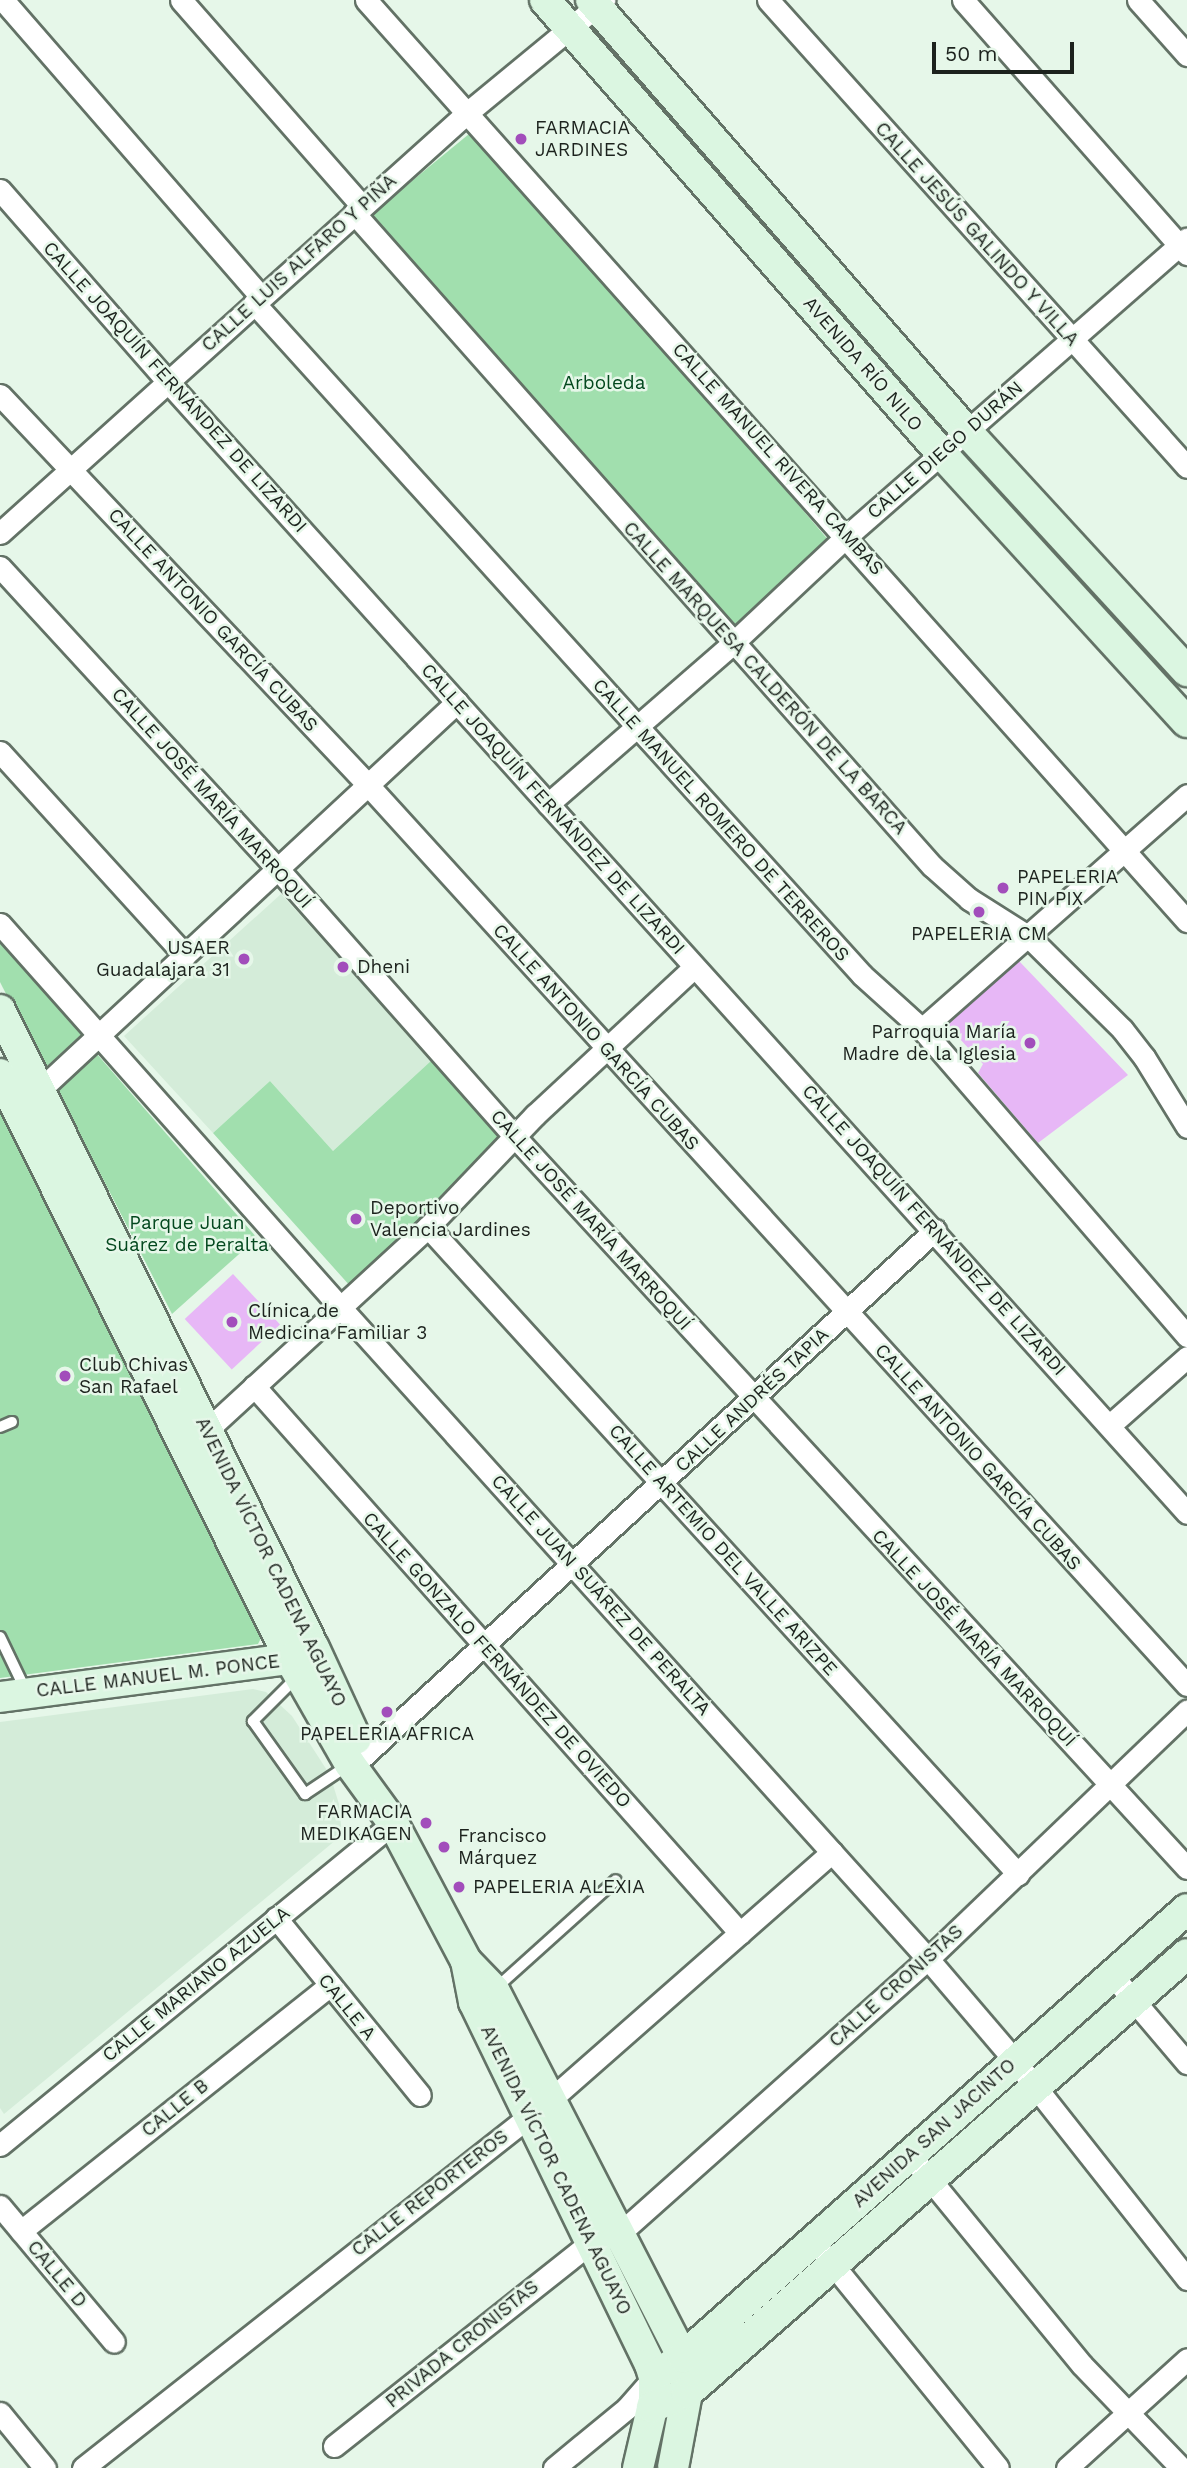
<!DOCTYPE html>
<meta charset="utf-8">
<style>
body{margin:0}
#map{position:relative;width:1187px;height:2468px;overflow:hidden;background:#e6f7e9;font-family:"Work Sans",sans-serif}
div>[style]{position:absolute}
.built>*{inset:0;background:#d4ecd9}
.green>*{inset:0;background:#a1dfae}
.building>*{inset:0;background:#e7b7f6;transform-origin:0 0}
.roads{filter:drop-shadow(2px 0 #637266) drop-shadow(-2px 0 #637266) drop-shadow(0 2px #637266) drop-shadow(0 -2px #637266)}
.lane>*{height:10px;margin:-5px;padding:0 5px;transform-origin:5px;border-radius:5px;background:#fff}
.street>*{height:21px;margin:-10.5px;padding:0 10.5px;transform-origin:10.5px;border-radius:10.5px;background:#fff}
.secondary>*{height:30px;margin:-15px;padding:0 15px;transform-origin:15px;border-radius:15px;background:#dbf6e1}
.dots>*{width:19px;height:19px;translate:-50% -50%;box-sizing:border-box;border:4px solid #e6f7e9;border-radius:50%}
span{translate:-50% -50%;white-space:nowrap;text-align:center;line-height:1.15;-webkit-text-stroke:5px #e6f7e9;paint-order:stroke}
.poi-label{font-size:19px;color:#1c221d}
.left{translate:0 -50%;text-align:left}
.right{translate:-100% -50%;text-align:right}
.street-label{font-size:19px;color:#1c221d}
.park-label{font-size:19px;color:#03481e}
.scale{position:absolute;left:932px;top:42px;width:142px;height:32px;box-sizing:border-box;border:4px solid #1c221d;border-top:0;padding-left:9px;font-size:21px;line-height:24px;white-space:nowrap;color:#1c221d;-webkit-text-stroke:5px #e6f7e9;paint-order:stroke}
</style>
<div id="map">
<div class="built">
<i style="clip-path:polygon(281px 894px,432px 1060px,333px 1151px,270px 1081px,213px 1133px,124px 1036px)"></i>
<i style="clip-path:polygon(253px 1689px,266px 1692px,292px 1716px,330px 1775px,339px 1804px,342px 1835px,4px 2114px,0 2108px,0 1722px)"></i>
</div>
<div class="green">
<i style="clip-path:polygon(469px 134px,656px 338px,830px 542px,733px 633px,368px 217px)"></i>
<i style="clip-path:polygon(0 930px,83px 1033px,44px 1069px,0 982px)"></i>
<i style="clip-path:polygon(96px 1053px,257px 1238px,172px 1314px,56px 1087px)"></i>
<i style="clip-path:polygon(432px 1060px,502px 1140px,351px 1287px,213px 1133px,270px 1081px,333px 1151px)"></i>
<i style="clip-path:polygon(0 1113px,261px 1638px,258px 1644px,0 1678px)"></i>
</div>
<div class="building">
<i style="clip-path:polygon(1019px 961px,1128px 1075px,1038px 1143px,978px 1073px,983px 1064px,947px 1025px)"></i>
<i style="left:233px;top:1274px;width:69px;height:66px;rotate:47deg"></i>
</div>
<div class="roads">
<div class="lane">
<i style="left:0;top:1427px;width:13px;rotate:-23deg"></i>
<i style="left:0;top:1637px;width:60px;rotate:64.3deg"></i>
<i style="left:298px;top:1676px;width:64px;rotate:135deg"></i>
<i style="left:253px;top:1721px;width:90px;rotate:54.5deg"></i>
<i style="left:305px;top:1794px;width:50px;rotate:-33.7deg"></i>
<i style="left:496px;top:1988px;width:161px;rotate:-42deg"></i>
</div>
<div class="street">
<i style="left:3px;top:0;width:393px;rotate:49deg"></i>
<i style="left:181px;top:0;width:274px;rotate:48.7deg"></i>
<i style="left:366px;top:0;width:1234px;rotate:48.29deg"></i>
<i style="left:768px;top:0;width:627px;rotate:48.1deg"></i>
<i style="left:963px;top:0;width:339px;rotate:48.6deg"></i>
<i style="left:1138px;top:0;width:74px;rotate:48.3deg"></i>
<i style="left:0;top:190px;width:255px;rotate:48.8deg"></i>
<i style="left:168px;top:382px;width:1522px;rotate:47.98deg"></i>
<i style="left:354px;top:213px;width:872px;rotate:48.49deg"></i>
<i style="left:932px;top:866px;width:50px;rotate:41.7deg"></i>
<i style="left:969px;top:899px;width:71px;rotate:32.3deg"></i>
<i style="left:1029px;top:937px;width:131px;rotate:44.7deg"></i>
<i style="left:1122px;top:1029px;width:36px;rotate:52deg"></i>
<i style="left:1144px;top:1057px;width:82px;rotate:58.4deg"></i>
<i style="left:254px;top:303px;width:906px;rotate:47.86deg"></i>
<i style="left:862px;top:975px;width:81px;rotate:42deg"></i>
<i style="left:922px;top:1029px;width:406px;rotate:49.2deg"></i>
<i style="left:0;top:395px;width:536px;rotate:46.66deg"></i>
<i style="left:368px;top:785px;width:1217px;rotate:47.7deg"></i>
<i style="left:0;top:533px;width:628px;rotate:-41.97deg"></i>
<i style="left:467px;top:113px;width:178px;rotate:-39.5deg"></i>
<i style="left:0;top:567px;width:409px;rotate:47.4deg"></i>
<i style="left:277px;top:868px;width:359px;rotate:48.5deg"></i>
<i style="left:515px;top:1137px;width:993px;rotate:47.41deg"></i>
<i style="left:0;top:752px;width:275px;rotate:47.7deg"></i>
<i style="left:548px;top:804px;width:245px;rotate:-41deg"></i>
<i style="left:733px;top:643px;width:155px;rotate:-43.2deg"></i>
<i style="left:846px;top:537px;width:453px;rotate:-41.2deg"></i>
<i style="left:0;top:924px;width:512px;rotate:48.4deg"></i>
<i style="left:340px;top:1307px;width:878px;rotate:47.95deg"></i>
<i style="left:928px;top:1959px;width:134px;rotate:49.5deg"></i>
<i style="left:1015px;top:2061px;width:278px;rotate:51.7deg"></i>
<i style="left:922px;top:1029px;width:354px;rotate:-41.4deg"></i>
<i style="left:30px;top:1099px;width:583px;rotate:-42.91deg"></i>
<i style="left:428px;top:1227px;width:876px;rotate:47.64deg"></i>
<i style="left:254px;top:1386px;width:732px;rotate:48.38deg"></i>
<i style="left:1110px;top:1425px;width:103px;rotate:-41.4deg"></i>
<i style="left:207px;top:1430px;width:300px;rotate:-42.6deg"></i>
<i style="left:428px;top:1227px;width:155px;rotate:-46.3deg"></i>
<i style="left:535px;top:1115px;width:217px;rotate:-42.9deg"></i>
<i style="left:350px;top:1764px;width:13px;rotate:-29deg"></i>
<i style="left:361px;top:1758px;width:780px;rotate:-42.61deg"></i>
<i style="left:276px;top:1918px;width:228px;rotate:50.9deg"></i>
<i style="left:1112px;top:1975px;width:116px;rotate:49.6deg"></i>
<i style="left:0;top:2145px;width:508px;rotate:-39.33deg"></i>
<i style="left:910px;top:2155px;width:271px;rotate:50.7deg"></i>
<i style="left:1082px;top:2365px;width:143px;rotate:46.1deg"></i>
<i style="left:0;top:2206px;width:177px;rotate:50deg"></i>
<i style="left:21px;top:2231px;width:395px;rotate:-38.5deg"></i>
<i style="left:825px;top:2255px;width:274px;rotate:50.9deg"></i>
<i style="left:0;top:2413px;width:71px;rotate:50.7deg"></i>
<i style="left:334px;top:2446px;width:328px;rotate:-38.4deg"></i>
<i style="left:591px;top:2242px;width:30px;rotate:-17deg"></i>
<i style="left:620px;top:2233px;width:412px;rotate:-41.7deg"></i>
<i style="left:928px;top:1959px;width:359px;rotate:-43.8deg"></i>
<i style="left:83px;top:2468px;width:596px;rotate:-38.25deg"></i>
<i style="left:551px;top:2099px;width:374px;rotate:-41.3deg"></i>
<i style="left:554px;top:2468px;width:94px;rotate:-39.4deg"></i>
<i style="left:627px;top:2408px;width:41px;rotate:-48.9deg"></i>
<i style="left:1067px;top:2468px;width:162px;rotate:-42.2deg"></i>
</div>
<div class="secondary">
<i style="left:545px;top:0;width:603px;rotate:48.83deg"></i>
<i style="left:942px;top:454px;width:363px;rotate:47.6deg"></i>
<i style="left:591px;top:0;width:573px;rotate:48.96deg"></i>
<i style="left:967px;top:432px;width:325px;rotate:47.4deg"></i>
<i style="left:0;top:1010px;width:711px;rotate:63.8deg"></i>
<i style="left:314px;top:1648px;width:100px;rotate:65.2deg"></i>
<i style="left:0;top:1074px;width:653px;rotate:63.63deg"></i>
<i style="left:290px;top:1659px;width:121px;rotate:60.3deg"></i>
<i style="left:350px;top:1764px;width:73px;rotate:53.9deg"></i>
<i style="left:393px;top:1823px;width:156px;rotate:62.1deg"></i>
<i style="left:466px;top:1961px;width:40px;rotate:46deg"></i>
<i style="left:494px;top:1990px;width:413px;rotate:62.8deg"></i>
<i style="left:683px;top:2357px;width:36px;rotate:84deg"></i>
<i style="left:687px;top:2393px;width:76px;rotate:100.6deg"></i>
<i style="left:0;top:1697px;width:292px;rotate:-7.5deg"></i>
<i style="left:290px;top:1659px;width:19px;rotate:-25deg"></i>
<i style="left:466px;top:1961px;width:42px;rotate:79deg"></i>
<i style="left:474px;top:2002px;width:403px;rotate:64.1deg"></i>
<i style="left:650px;top:2364px;width:14px;rotate:73deg"></i>
<i style="left:654px;top:2377px;width:23px;rotate:90deg"></i>
<i style="left:654px;top:2400px;width:70px;rotate:103.2deg"></i>
<i style="left:654px;top:2377px;width:35px;rotate:-35deg"></i>
<i style="left:683px;top:2357px;width:674px;rotate:-41.63deg"></i>
<i style="left:652px;top:2407px;width:38px;rotate:-22deg"></i>
<i style="left:687px;top:2393px;width:665px;rotate:-41.28deg"></i>
</div>
</div>
<div class="dots">
<i style="left:521px;top:139px;background:#a24dbb"></i>
<i style="left:1003px;top:888px;background:#a24dbb"></i>
<i style="left:979px;top:912px;background:#a24dbb"></i>
<i style="left:244px;top:959px;background:#a24dbb"></i>
<i style="left:343px;top:967px;background:#a24dbb"></i>
<i style="left:1030px;top:1043px;background:#a24dbb"></i>
<i style="left:356px;top:1219px;background:#a24dbb"></i>
<i style="left:232px;top:1322px;background:#a24dbb"></i>
<i style="left:65px;top:1376px;background:#a24dbb"></i>
<i style="left:387px;top:1712px;background:#a24dbb"></i>
<i style="left:426px;top:1823px;background:#a24dbb"></i>
<i style="left:444px;top:1847px;background:#a24dbb"></i>
<i style="left:459px;top:1887px;background:#a24dbb"></i>
</div>
<div class="poi-label">
<span class="left" style="left:535px;top:139px">FARMACIA<br>JARDINES</span>
<span class="left" style="left:1017px;top:888px">PAPELERIA<br>PIN PIX</span>
<span style="left:979px;top:934px">PAPELERIA CM</span>
<span class="right" style="left:230px;top:959px">USAER<br>Guadalajara 31</span>
<span class="left" style="left:357px;top:967px">Dheni</span>
<span class="right" style="left:1016px;top:1043px">Parroquia María<br>Madre de la Iglesia</span>
<span class="left" style="left:370px;top:1219px">Deportivo<br>Valencia Jardines</span>
<span class="left" style="left:248px;top:1322px">Clínica de<br>Medicina Familiar 3</span>
<span class="left" style="left:79px;top:1376px">Club Chivas<br>San Rafael</span>
<span style="left:387px;top:1734px">PAPELERIA AFRICA</span>
<span class="right" style="left:412px;top:1823px">FARMACIA<br>MEDIKAGEN</span>
<span class="left" style="left:458px;top:1847px">Francisco<br>Márquez</span>
<span class="left" style="left:473px;top:1887px">PAPELERIA ALEXIA</span>
</div>
<div class="street-label">
<span style="left:977px;top:234px;rotate:48deg">CALLE JESÚS GALINDO Y VILLA</span>
<span style="left:299px;top:263px;rotate:-42deg">CALLE LUIS ALFARO Y PIÑA</span>
<span style="left:863px;top:364px;rotate:49deg">AVENIDA RÍO NILO</span>
<span style="left:175px;top:387px;rotate:48deg">CALLE JOAQUÍN FERNÁNDEZ DE LIZARDI</span>
<span style="left:945px;top:450px;rotate:-41deg">CALLE DIEGO DURÁN</span>
<span style="left:778px;top:459px;rotate:48deg">CALLE MANUEL RIVERA CAMBAS</span>
<span style="left:213px;top:620px;rotate:47deg">CALLE ANTONIO GARCÍA CUBAS</span>
<span style="left:765px;top:678px;rotate:48deg">CALLE MARQUESA CALDERÓN DE LA BARCA</span>
<span style="left:212px;top:798px;rotate:48deg">CALLE JOSÉ MARÍA MARROQUÍ</span>
<span style="left:553px;top:809px;rotate:48deg">CALLE JOAQUÍN FERNÁNDEZ DE LIZARDI</span>
<span style="left:721px;top:820px;rotate:48deg">CALLE MANUEL ROMERO DE TERREROS</span>
<span style="left:596px;top:1037px;rotate:48deg">CALLE ANTONIO GARCÍA CUBAS</span>
<span style="left:591px;top:1220px;rotate:48deg">CALLE JOSÉ MARÍA MARROQUÍ</span>
<span style="left:934px;top:1230px;rotate:48deg">CALLE JOAQUÍN FERNÁNDEZ DE LIZARDI</span>
<span style="left:752px;top:1400px;rotate:-43deg">CALLE ANDRÉS TAPIA</span>
<span style="left:978px;top:1457px;rotate:48deg">CALLE ANTONIO GARCÍA CUBAS</span>
<span style="left:723px;top:1550px;rotate:48deg">CALLE ARTEMIO DEL VALLE ARIZPE</span>
<span style="left:271px;top:1562px;rotate:64deg">AVENIDA VÍCTOR CADENA AGUAYO</span>
<span style="left:601px;top:1595px;rotate:48deg">CALLE JUAN SUÁREZ DE PERALTA</span>
<span style="left:974px;top:1638px;rotate:47deg">CALLE JOSÉ MARÍA MARROQUÍ</span>
<span style="left:497px;top:1660px;rotate:48deg">CALLE GONZALO FERNÁNDEZ DE OVIEDO</span>
<span style="left:158px;top:1676px;rotate:-7deg">CALLE MANUEL M. PONCE</span>
<span style="left:196px;top:1984px;rotate:-39deg">CALLE MARIANO AZUELA</span>
<span style="left:896px;top:1986px;rotate:-42deg">CALLE CRONISTAS</span>
<span style="left:347px;top:2007px;rotate:51deg">CALLE A</span>
<span style="left:175px;top:2108px;rotate:-39deg">CALLE B</span>
<span style="left:934px;top:2133px;rotate:-42deg">AVENIDA SAN JACINTO</span>
<span style="left:556px;top:2170px;rotate:64deg">AVENIDA VÍCTOR CADENA AGUAYO</span>
<span style="left:430px;top:2193px;rotate:-38deg">CALLE REPORTEROS</span>
<span style="left:57px;top:2274px;rotate:50deg">CALLE D</span>
<span style="left:462px;top:2344px;rotate:-39deg">PRIVADA CRONISTAS</span>
</div>
<div class="park-label">
<span style="left:604px;top:383px">Arboleda</span>
<span style="left:187px;top:1234px">Parque Juan<br>Suárez de Peralta</span>
</div>
<div class="scale">50 m</div>
</div>
